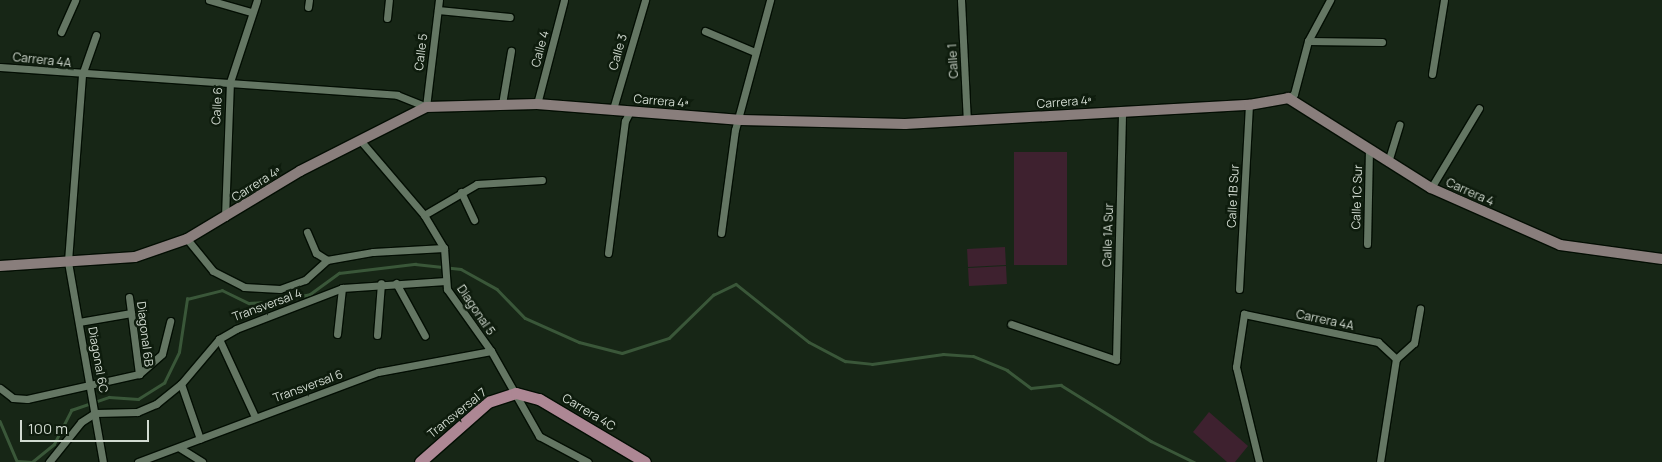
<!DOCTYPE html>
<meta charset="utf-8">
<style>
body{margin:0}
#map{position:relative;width:1662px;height:462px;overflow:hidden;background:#172616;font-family:Manrope,sans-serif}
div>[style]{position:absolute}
.green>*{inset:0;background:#3e212f;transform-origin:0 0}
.stream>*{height:2.5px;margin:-1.25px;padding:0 1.25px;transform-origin:1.25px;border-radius:1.25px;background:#3a5739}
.roads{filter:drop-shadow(1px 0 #030e03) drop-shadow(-1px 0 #030e03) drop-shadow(0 1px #030e03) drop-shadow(0 -1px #030e03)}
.street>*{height:7px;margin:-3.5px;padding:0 3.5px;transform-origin:3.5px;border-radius:3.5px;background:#647663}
.secondary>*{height:10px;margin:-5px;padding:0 5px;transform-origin:5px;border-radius:5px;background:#897e7c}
.primary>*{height:11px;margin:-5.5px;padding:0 5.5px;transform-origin:5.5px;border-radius:5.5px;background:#ad8794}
span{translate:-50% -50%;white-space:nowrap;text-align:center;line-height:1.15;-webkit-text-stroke:5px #0e1c0d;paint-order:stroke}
.street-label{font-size:12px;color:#d2dbd1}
.scale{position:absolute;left:20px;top:420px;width:129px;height:22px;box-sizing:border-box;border:2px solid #d2dbd1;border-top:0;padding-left:6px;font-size:15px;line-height:18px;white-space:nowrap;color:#d2dbd1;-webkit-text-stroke:4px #0e1c0d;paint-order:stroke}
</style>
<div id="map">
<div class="green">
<i style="left:1014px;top:152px;width:53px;height:113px"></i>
<i style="left:1005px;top:247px;width:18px;height:38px;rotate:87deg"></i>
<i style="left:1006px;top:266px;width:18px;height:38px;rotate:87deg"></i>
<i style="clip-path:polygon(1209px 412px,1248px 446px,1235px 462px,1227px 462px,1193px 432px)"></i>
</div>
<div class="stream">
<i style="left:0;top:421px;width:43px;rotate:67deg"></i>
<i style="left:17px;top:461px;width:15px;rotate:4deg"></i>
<i style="left:32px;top:462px;width:28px;rotate:-39deg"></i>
<i style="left:54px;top:444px;width:38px;rotate:-63deg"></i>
<i style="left:71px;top:410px;width:40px;rotate:-18.9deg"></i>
<i style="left:109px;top:397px;width:29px;rotate:4deg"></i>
<i style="left:138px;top:399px;width:31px;rotate:-32deg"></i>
<i style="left:164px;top:383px;width:34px;rotate:-64deg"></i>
<i style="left:179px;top:352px;width:54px;rotate:-81.4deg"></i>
<i style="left:187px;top:299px;width:36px;rotate:-14deg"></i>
<i style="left:222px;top:290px;width:30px;rotate:26deg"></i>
<i style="left:249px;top:303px;width:29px;rotate:-4deg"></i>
<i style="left:278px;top:301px;width:33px;rotate:-12deg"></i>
<i style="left:310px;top:294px;width:36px;rotate:-36deg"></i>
<i style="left:339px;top:273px;width:77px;rotate:-6.8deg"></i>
<i style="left:415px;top:264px;width:46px;rotate:6.2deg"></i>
<i style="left:461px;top:269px;width:41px;rotate:29.1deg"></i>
<i style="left:497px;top:289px;width:40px;rotate:46deg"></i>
<i style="left:525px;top:318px;width:59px;rotate:24deg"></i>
<i style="left:579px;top:342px;width:44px;rotate:14.3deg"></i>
<i style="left:622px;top:353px;width:49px;rotate:-17.7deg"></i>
<i style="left:669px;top:338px;width:62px;rotate:-44.3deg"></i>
<i style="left:713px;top:295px;width:25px;rotate:-26deg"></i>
<i style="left:736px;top:284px;width:93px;rotate:38.5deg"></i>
<i style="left:809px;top:342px;width:41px;rotate:27.8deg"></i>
<i style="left:845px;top:361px;width:27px;rotate:6deg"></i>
<i style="left:872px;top:364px;width:72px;rotate:-8deg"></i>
<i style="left:943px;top:354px;width:30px;rotate:4deg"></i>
<i style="left:973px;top:356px;width:37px;rotate:22deg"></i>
<i style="left:1007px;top:370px;width:30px;rotate:37deg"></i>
<i style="left:1031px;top:388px;width:30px;rotate:-6deg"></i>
<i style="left:1061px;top:385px;width:106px;rotate:31.9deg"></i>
<i style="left:1151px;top:441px;width:48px;rotate:26deg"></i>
</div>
<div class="roads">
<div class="street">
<i style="left:209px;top:0;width:44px;rotate:15.9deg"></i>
<i style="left:961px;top:0;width:121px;rotate:87.2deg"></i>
<i style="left:308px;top:7px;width:7px;rotate:-82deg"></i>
<i style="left:438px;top:10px;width:72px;rotate:5.6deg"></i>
<i style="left:387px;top:18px;width:18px;rotate:-84deg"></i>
<i style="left:705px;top:31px;width:54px;rotate:22.8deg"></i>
<i style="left:61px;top:32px;width:35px;rotate:-66deg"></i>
<i style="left:96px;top:35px;width:42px;rotate:109.3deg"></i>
<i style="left:82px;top:75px;width:188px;rotate:94.3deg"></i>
<i style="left:68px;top:262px;width:203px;rotate:80.1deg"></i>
<i style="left:1308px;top:41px;width:74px;rotate:0.8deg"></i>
<i style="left:0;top:67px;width:398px;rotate:4deg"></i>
<i style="left:397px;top:95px;width:31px;rotate:22deg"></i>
<i style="left:426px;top:107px;width:108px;rotate:-83.1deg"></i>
<i style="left:1432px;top:74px;width:75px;rotate:-80.8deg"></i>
<i style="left:1288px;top:98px;width:7px;rotate:-34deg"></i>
<i style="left:1294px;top:94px;width:55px;rotate:-75.2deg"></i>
<i style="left:1308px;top:41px;width:47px;rotate:-61.8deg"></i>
<i style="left:502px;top:104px;width:54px;rotate:-80.4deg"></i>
<i style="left:537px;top:104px;width:107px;rotate:-75.4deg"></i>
<i style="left:613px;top:109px;width:114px;rotate:-73.6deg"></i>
<i style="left:360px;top:140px;width:99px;rotate:49.5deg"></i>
<i style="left:424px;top:215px;width:39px;rotate:59deg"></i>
<i style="left:444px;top:248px;width:41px;rotate:85.8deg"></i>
<i style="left:447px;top:289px;width:76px;rotate:54.6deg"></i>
<i style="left:491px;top:351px;width:98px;rotate:60.5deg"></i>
<i style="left:539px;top:436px;width:55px;rotate:28deg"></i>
<i style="left:1388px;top:162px;width:39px;rotate:-73deg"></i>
<i style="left:1431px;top:188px;width:93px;rotate:-59deg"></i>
<i style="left:461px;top:192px;width:31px;rotate:65deg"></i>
<i style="left:424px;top:215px;width:61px;rotate:-30.3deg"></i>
<i style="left:477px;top:184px;width:65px;rotate:-3.5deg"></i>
<i style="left:225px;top:217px;width:135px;rotate:-87.9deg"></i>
<i style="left:230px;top:82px;width:86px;rotate:-71.8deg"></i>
<i style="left:307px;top:232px;width:23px;rotate:67deg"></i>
<i style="left:316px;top:253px;width:13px;rotate:32deg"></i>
<i style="left:327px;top:260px;width:47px;rotate:-9.9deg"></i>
<i style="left:373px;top:252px;width:71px;rotate:-3.2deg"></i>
<i style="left:721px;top:233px;width:104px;rotate:-82.3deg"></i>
<i style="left:735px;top:130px;width:135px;rotate:-74.9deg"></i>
<i style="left:187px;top:239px;width:41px;rotate:50.9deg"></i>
<i style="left:213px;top:271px;width:35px;rotate:27deg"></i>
<i style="left:244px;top:287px;width:36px;rotate:3deg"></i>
<i style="left:280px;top:289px;width:27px;rotate:-20deg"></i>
<i style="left:305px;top:280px;width:30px;rotate:-42deg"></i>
<i style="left:1367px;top:244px;width:93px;rotate:-88.8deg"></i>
<i style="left:608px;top:253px;width:133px;rotate:-82.7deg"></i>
<i style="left:625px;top:121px;width:11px;rotate:-63deg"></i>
<i style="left:396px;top:283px;width:60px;rotate:61.3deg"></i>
<i style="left:1239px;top:289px;width:184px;rotate:-86.9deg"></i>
<i style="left:129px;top:297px;width:78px;rotate:82.6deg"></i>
<i style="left:79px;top:322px;width:53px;rotate:-9.8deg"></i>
<i style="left:1011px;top:324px;width:111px;rotate:18.9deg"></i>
<i style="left:1116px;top:360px;width:249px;rotate:-88.6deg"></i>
<i style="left:337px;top:334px;width:46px;rotate:-83.8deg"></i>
<i style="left:377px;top:335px;width:52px;rotate:-85.6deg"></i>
<i style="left:219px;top:339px;width:86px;rotate:65.2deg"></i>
<i style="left:1396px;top:359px;width:24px;rotate:-42deg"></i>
<i style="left:1414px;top:343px;width:35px;rotate:-80deg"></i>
<i style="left:181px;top:384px;width:58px;rotate:70.9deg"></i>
<i style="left:0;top:388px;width:16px;rotate:38deg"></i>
<i style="left:13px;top:398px;width:14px;rotate:4deg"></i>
<i style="left:27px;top:399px;width:115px;rotate:-12.6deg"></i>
<i style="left:139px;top:374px;width:30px;rotate:-41deg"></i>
<i style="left:162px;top:354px;width:34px;rotate:-76deg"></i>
<i style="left:180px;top:448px;width:26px;rotate:32deg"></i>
<i style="left:49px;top:462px;width:51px;rotate:-51.3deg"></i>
<i style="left:81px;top:422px;width:17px;rotate:-33deg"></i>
<i style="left:95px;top:413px;width:42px;rotate:-1.4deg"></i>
<i style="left:137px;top:412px;width:21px;rotate:-23deg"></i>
<i style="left:156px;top:404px;width:32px;rotate:-39deg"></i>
<i style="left:181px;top:384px;width:59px;rotate:-49.8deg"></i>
<i style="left:219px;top:339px;width:20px;rotate:-30deg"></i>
<i style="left:236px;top:329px;width:114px;rotate:-21.1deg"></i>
<i style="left:342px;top:288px;width:104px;rotate:-3.9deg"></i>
<i style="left:138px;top:462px;width:256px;rotate:-20.6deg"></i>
<i style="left:378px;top:372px;width:115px;rotate:-10.5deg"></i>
<i style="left:1259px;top:462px;width:98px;rotate:-103.6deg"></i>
<i style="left:1236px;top:367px;width:54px;rotate:-81.4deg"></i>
<i style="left:1244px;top:314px;width:137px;rotate:11.8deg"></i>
<i style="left:1378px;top:342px;width:25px;rotate:43deg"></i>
<i style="left:1380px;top:462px;width:104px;rotate:-81.2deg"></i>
</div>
<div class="secondary">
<i style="left:0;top:266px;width:135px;rotate:-3.8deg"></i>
<i style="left:135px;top:257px;width:55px;rotate:-19.1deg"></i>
<i style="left:187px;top:239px;width:132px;rotate:-31deg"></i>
<i style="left:300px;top:171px;width:141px;rotate:-26.9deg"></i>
<i style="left:426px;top:107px;width:111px;rotate:-1.5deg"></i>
<i style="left:537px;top:104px;width:205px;rotate:4.5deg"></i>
<i style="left:741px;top:120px;width:164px;rotate:1.4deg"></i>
<i style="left:905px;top:124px;width:345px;rotate:-3.2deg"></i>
<i style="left:1249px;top:105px;width:40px;rotate:-10deg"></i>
<i style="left:1288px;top:98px;width:169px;rotate:32.2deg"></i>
<i style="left:1431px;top:188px;width:141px;rotate:23.8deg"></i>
<i style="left:1560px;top:245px;width:103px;rotate:7.8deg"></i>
</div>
<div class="primary">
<i style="left:420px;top:462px;width:91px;rotate:-41.4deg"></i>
<i style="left:488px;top:402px;width:29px;rotate:-18deg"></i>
<i style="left:516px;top:393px;width:24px;rotate:15deg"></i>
<i style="left:539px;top:399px;width:123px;rotate:30.7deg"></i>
</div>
</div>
<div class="street-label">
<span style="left:540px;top:49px;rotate:-75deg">Calle 4</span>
<span style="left:421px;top:52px;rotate:-83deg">Calle 5</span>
<span style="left:618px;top:52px;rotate:-74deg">Calle 3</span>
<span style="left:42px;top:60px;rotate:6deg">Carrera 4A</span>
<span style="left:953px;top:61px;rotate:-93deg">Calle 1</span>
<span style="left:661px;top:101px;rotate:5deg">Carrera 4ª</span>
<span style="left:1064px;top:102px;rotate:-4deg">Carrera 4ª</span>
<span style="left:217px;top:106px;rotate:-87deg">Calle 6</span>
<span style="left:256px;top:184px;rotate:-32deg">Carrera 4ª</span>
<span style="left:1470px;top:192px;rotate:24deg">Carrera 4</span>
<span style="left:1233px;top:196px;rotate:-87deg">Calle 1B Sur</span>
<span style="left:1357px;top:197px;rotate:-88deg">Calle 1C Sur</span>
<span style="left:1108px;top:235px;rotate:-88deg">Calle 1A Sur</span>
<span style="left:267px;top:305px;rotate:-20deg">Transversal 4</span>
<span style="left:476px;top:310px;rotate:56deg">Diagonal 5</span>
<span style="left:1325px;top:320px;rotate:12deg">Carrera 4A</span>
<span style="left:145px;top:334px;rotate:83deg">Diagonal 6B</span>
<span style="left:98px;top:360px;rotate:80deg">Diagonal 6C</span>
<span style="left:308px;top:386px;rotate:-20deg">Transversal 6</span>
<span style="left:589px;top:412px;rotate:31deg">Carrera 4C</span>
<span style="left:457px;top:413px;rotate:-39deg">Transversal 7</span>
</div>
<div class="scale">100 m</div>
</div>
